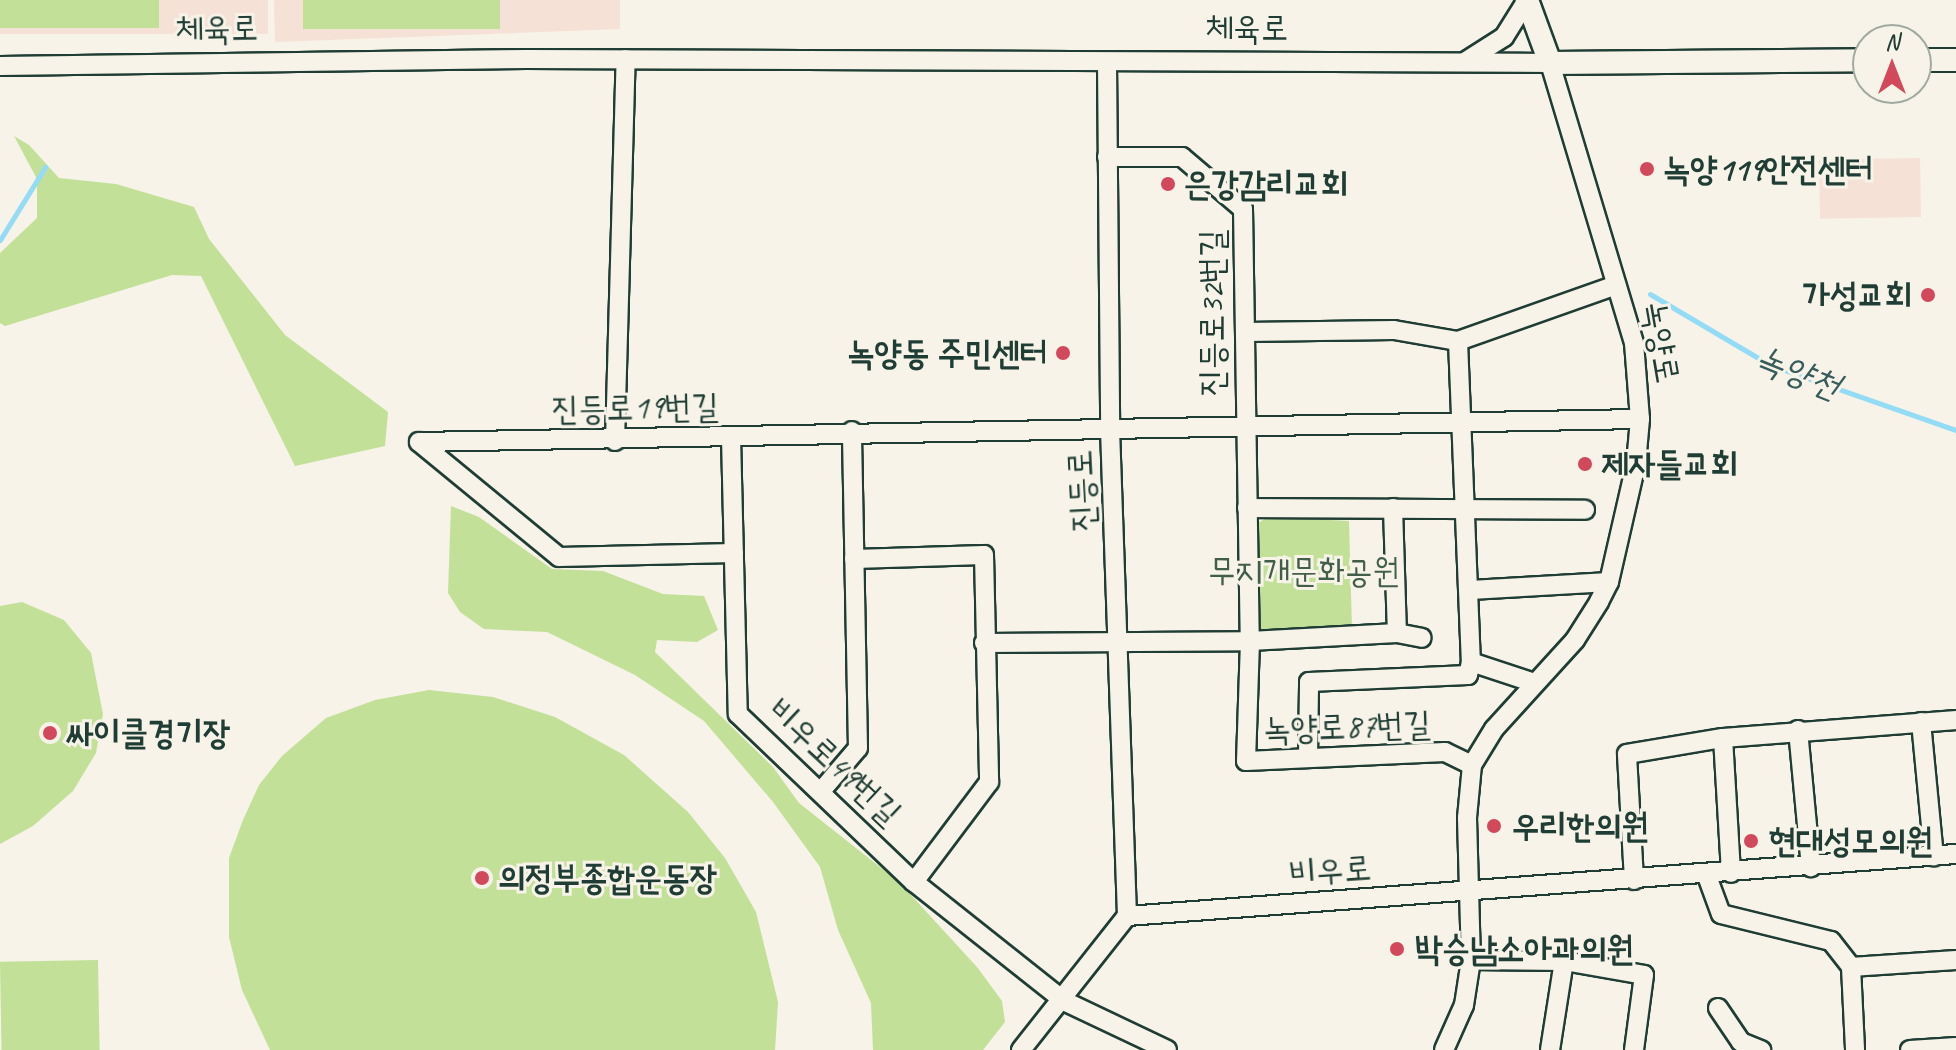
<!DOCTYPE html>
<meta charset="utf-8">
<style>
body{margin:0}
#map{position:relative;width:1956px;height:1050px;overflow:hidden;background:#f7f3e8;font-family:Caveat,"Poor Story",sans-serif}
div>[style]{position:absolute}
.built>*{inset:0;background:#f6e1d6;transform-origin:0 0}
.green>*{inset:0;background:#c2e098;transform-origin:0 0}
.stream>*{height:5px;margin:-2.5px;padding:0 2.5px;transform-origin:2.5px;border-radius:2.5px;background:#94dbf6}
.roads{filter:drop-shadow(2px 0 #1f3d34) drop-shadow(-2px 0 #1f3d34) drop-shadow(0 2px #1f3d34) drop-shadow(0 -2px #1f3d34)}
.minor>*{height:18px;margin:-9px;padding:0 9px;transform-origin:9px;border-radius:9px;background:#f7f3e8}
.tertiary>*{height:22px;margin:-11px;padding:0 11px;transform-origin:11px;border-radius:11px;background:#f7f3e8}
.dots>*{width:22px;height:22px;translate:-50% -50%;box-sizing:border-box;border:4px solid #f7f3e8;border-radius:50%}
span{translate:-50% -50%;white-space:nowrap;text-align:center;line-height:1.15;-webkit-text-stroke:6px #f7f3e8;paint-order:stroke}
.street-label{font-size:34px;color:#1f3d34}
.poi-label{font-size:34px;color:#1f3d34;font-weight:700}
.left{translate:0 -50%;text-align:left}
.right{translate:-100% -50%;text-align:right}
.park-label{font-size:34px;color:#405e48}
.water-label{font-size:36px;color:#365d5b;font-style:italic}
.north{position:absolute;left:1852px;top:24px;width:80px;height:80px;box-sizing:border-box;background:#f7f3e8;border:2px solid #a1aaa0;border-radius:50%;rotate:0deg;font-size:22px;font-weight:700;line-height:32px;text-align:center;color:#1f3d34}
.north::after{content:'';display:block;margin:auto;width:28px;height:36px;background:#d1495b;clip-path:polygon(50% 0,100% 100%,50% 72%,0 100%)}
</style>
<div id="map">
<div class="built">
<i style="left:0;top:0;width:268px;height:34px"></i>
<i style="clip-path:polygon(274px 0,620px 0,620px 29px,275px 42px)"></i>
<i style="left:1920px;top:158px;width:59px;height:101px;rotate:89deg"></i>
</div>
<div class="green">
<i style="left:0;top:0;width:159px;height:28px"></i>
<i style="left:303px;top:0;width:197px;height:29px"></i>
<i style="clip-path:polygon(14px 136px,29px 145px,59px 178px,116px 184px,194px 207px,209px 239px,285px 335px,388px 412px,385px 446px,295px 466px,201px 276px,172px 275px,5px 326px,0 323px,0 253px,37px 218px,37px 179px)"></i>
<i style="clip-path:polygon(451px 506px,479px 517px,552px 569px,603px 571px,663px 594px,704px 596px,718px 630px,697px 642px,657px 640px,655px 652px,773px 767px,799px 803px,899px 882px,977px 967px,1002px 1001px,1005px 1022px,983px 1050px,873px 1050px,871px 1003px,838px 930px,820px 867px,773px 802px,704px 721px,635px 675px,547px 632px,484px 629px,460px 612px,448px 593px)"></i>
<i style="clip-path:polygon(1268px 517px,1349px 521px,1352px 629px,1261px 629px,1258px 523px)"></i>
<i style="clip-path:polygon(22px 602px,64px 620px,91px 653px,103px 714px,96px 753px,73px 791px,33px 826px,0 844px,0 606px)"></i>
<i style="clip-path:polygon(429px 690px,493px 697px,555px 717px,624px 755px,688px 812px,725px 858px,756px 912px,778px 1002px,775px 1050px,270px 1050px,242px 990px,229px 937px,229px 858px,243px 820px,259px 785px,282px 756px,326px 718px,375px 700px)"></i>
<i style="left:98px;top:960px;width:90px;height:98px;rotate:89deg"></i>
</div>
<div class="stream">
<i style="left:0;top:240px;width:86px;rotate:-58.3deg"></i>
<i style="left:1650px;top:294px;width:139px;rotate:30.6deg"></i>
<i style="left:1770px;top:365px;width:197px;rotate:19.3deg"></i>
</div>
<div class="roads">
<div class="minor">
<i style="left:1466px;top:61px;width:45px;rotate:-32.3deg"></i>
<i style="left:1504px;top:37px;width:44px;rotate:-58.1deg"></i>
<i style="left:1107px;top:62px;width:367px;rotate:89.5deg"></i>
<i style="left:1110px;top:429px;width:487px;rotate:88deg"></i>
<i style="left:0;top:66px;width:527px;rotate:-0.76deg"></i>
<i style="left:527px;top:59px;width:1023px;rotate:0.22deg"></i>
<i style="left:1550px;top:63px;width:292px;rotate:73.3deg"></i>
<i style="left:1634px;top:343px;width:76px;rotate:85.5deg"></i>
<i style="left:1640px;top:419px;width:45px;rotate:95.1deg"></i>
<i style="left:1636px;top:464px;width:121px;rotate:102.9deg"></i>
<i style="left:1609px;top:582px;width:22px;rotate:117deg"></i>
<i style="left:1599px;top:602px;width:45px;rotate:122.3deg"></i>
<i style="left:1575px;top:640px;width:120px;rotate:132.3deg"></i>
<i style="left:1494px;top:729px;width:42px;rotate:121.4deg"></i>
<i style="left:1472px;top:765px;width:53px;rotate:95.4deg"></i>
<i style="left:1467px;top:818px;width:142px;rotate:88.4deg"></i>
<i style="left:1471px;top:960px;width:46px;rotate:98.8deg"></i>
<i style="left:1464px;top:1005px;width:49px;rotate:114deg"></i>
<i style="left:1107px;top:157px;width:75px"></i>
<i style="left:1182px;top:157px;width:80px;rotate:40.4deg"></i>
<i style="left:1243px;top:209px;width:432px;rotate:89.1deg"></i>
<i style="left:1250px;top:641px;width:120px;rotate:91.9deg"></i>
<i style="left:1246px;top:761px;width:199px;rotate:-2.6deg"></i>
<i style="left:1445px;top:752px;width:30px;rotate:26deg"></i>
<i style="left:1245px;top:332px;width:149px;rotate:-0.8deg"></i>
<i style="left:1394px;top:330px;width:65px;rotate:9.8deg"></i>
<i style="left:1458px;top:341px;width:168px;rotate:-19.5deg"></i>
<i style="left:1458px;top:341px;width:321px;rotate:87.7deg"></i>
<i style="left:731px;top:437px;width:277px;rotate:88.6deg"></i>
<i style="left:738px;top:714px;width:243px;rotate:43.7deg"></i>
<i style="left:914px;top:882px;width:191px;rotate:38.4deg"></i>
<i style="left:1064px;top:1001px;width:114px;rotate:25.4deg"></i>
<i style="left:615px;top:441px;width:382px;rotate:-88.4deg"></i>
<i style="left:419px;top:442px;width:1221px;rotate:-1.08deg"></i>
<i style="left:419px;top:442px;width:181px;rotate:39.4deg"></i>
<i style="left:559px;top:557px;width:175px;rotate:-1.3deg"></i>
<i style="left:1247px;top:508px;width:338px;rotate:0.3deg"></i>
<i style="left:1393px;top:508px;width:125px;rotate:88.2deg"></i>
<i style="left:854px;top:559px;width:130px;rotate:-1.8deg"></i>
<i style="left:984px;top:555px;width:227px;rotate:88.7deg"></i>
<i style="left:989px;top:782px;width:125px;rotate:126.9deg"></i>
<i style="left:1471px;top:590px;width:138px;rotate:-3.3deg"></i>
<i style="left:984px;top:643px;width:266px;rotate:-0.4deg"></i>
<i style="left:1250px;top:641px;width:147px;rotate:-3.1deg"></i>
<i style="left:1397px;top:633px;width:25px;rotate:11deg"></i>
<i style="left:1921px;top:722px;width:135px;rotate:84.5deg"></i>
<i style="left:1798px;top:730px;width:138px;rotate:84.6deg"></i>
<i style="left:1723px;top:738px;width:135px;rotate:86.6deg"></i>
<i style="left:1308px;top:758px;width:76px;rotate:-89.2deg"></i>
<i style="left:1309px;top:682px;width:159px;rotate:-2.5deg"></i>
<i style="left:1468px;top:675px;width:13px;rotate:-77deg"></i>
<i style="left:1471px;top:662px;width:67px;rotate:18.2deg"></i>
<i style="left:822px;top:790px;width:55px;rotate:-49.4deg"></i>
<i style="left:858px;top:748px;width:317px;rotate:-91.1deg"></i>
<i style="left:1707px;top:876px;width:40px;rotate:69.8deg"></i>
<i style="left:1721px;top:914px;width:113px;rotate:13.8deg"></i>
<i style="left:1831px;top:941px;width:33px;rotate:52deg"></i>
<i style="left:1851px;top:967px;width:83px;rotate:87.2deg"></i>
<i style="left:1634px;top:880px;width:126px;rotate:-93.2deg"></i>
<i style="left:1627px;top:754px;width:97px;rotate:-9.5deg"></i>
<i style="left:1723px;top:738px;width:234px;rotate:-4.4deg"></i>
<i style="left:1471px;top:960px;width:93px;rotate:0.6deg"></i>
<i style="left:1564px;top:961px;width:81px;rotate:9.9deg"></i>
<i style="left:1644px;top:975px;width:76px;rotate:97.6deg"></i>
<i style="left:1851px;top:967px;width:105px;rotate:-3.8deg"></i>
<i style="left:1718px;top:1008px;width:41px;rotate:55.9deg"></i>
<i style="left:1741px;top:1042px;width:22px;rotate:22deg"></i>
<i style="left:1021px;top:1050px;width:171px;rotate:-51.7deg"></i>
<i style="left:1127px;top:916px;width:831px;rotate:-4.28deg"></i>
<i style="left:1550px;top:1050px;width:90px;rotate:-81.1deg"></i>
<i style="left:1910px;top:1050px;width:46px;rotate:-3.7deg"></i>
</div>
<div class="tertiary">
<i style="left:1527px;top:0;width:67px;rotate:69.9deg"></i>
<i style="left:1550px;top:63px;width:318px;rotate:-0.5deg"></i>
<i style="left:1916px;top:60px;width:40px"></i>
</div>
</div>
<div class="dots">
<i style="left:1647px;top:169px;background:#d1495b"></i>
<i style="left:1168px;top:184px;background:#d1495b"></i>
<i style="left:1928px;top:295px;background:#d1495b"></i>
<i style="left:1063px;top:353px;background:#d1495b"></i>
<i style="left:1585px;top:464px;background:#d1495b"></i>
<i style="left:50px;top:733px;background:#d1495b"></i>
<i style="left:1494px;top:826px;background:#d1495b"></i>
<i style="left:1751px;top:841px;background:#d1495b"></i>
<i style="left:482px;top:878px;background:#d1495b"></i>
<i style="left:1397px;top:949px;background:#d1495b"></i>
</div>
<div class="street-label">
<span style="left:217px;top:28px;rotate:-1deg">체육로</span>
<span style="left:1247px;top:28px">체육로</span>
<span style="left:1212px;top:313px;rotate:-90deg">진등로32번길</span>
<span style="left:1662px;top:342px;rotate:80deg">녹양로</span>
<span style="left:635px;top:407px;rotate:-1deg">진등로19번길</span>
<span style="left:1081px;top:491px;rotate:-93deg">진등로</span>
<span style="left:1347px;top:726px;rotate:-2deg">녹양로87번길</span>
<span style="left:835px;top:761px;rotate:43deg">비우로49번길</span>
<span style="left:1330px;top:870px;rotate:-4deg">비우로</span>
</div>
<div class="poi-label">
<span class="left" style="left:1663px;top:169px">녹양119안전센터</span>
<span class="left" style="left:1184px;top:184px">은강감리교회</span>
<span class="right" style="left:1912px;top:295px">가성교회</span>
<span class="right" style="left:1047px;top:353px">녹양동 주민센터</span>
<span class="left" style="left:1601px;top:464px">제자들교회</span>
<span class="left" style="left:66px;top:733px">싸이클경기장</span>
<span class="left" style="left:1512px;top:826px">우리한의원</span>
<span class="left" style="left:1769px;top:841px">현대성모의원</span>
<span class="left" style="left:498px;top:878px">의정부종합운동장</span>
<span class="left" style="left:1415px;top:949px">박승남소아과의원</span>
</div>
<div class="park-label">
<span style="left:1304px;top:571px">무지개문화공원</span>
</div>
<div class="water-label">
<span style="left:1798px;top:372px;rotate:22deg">녹양천</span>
</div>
<div class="north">N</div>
</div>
